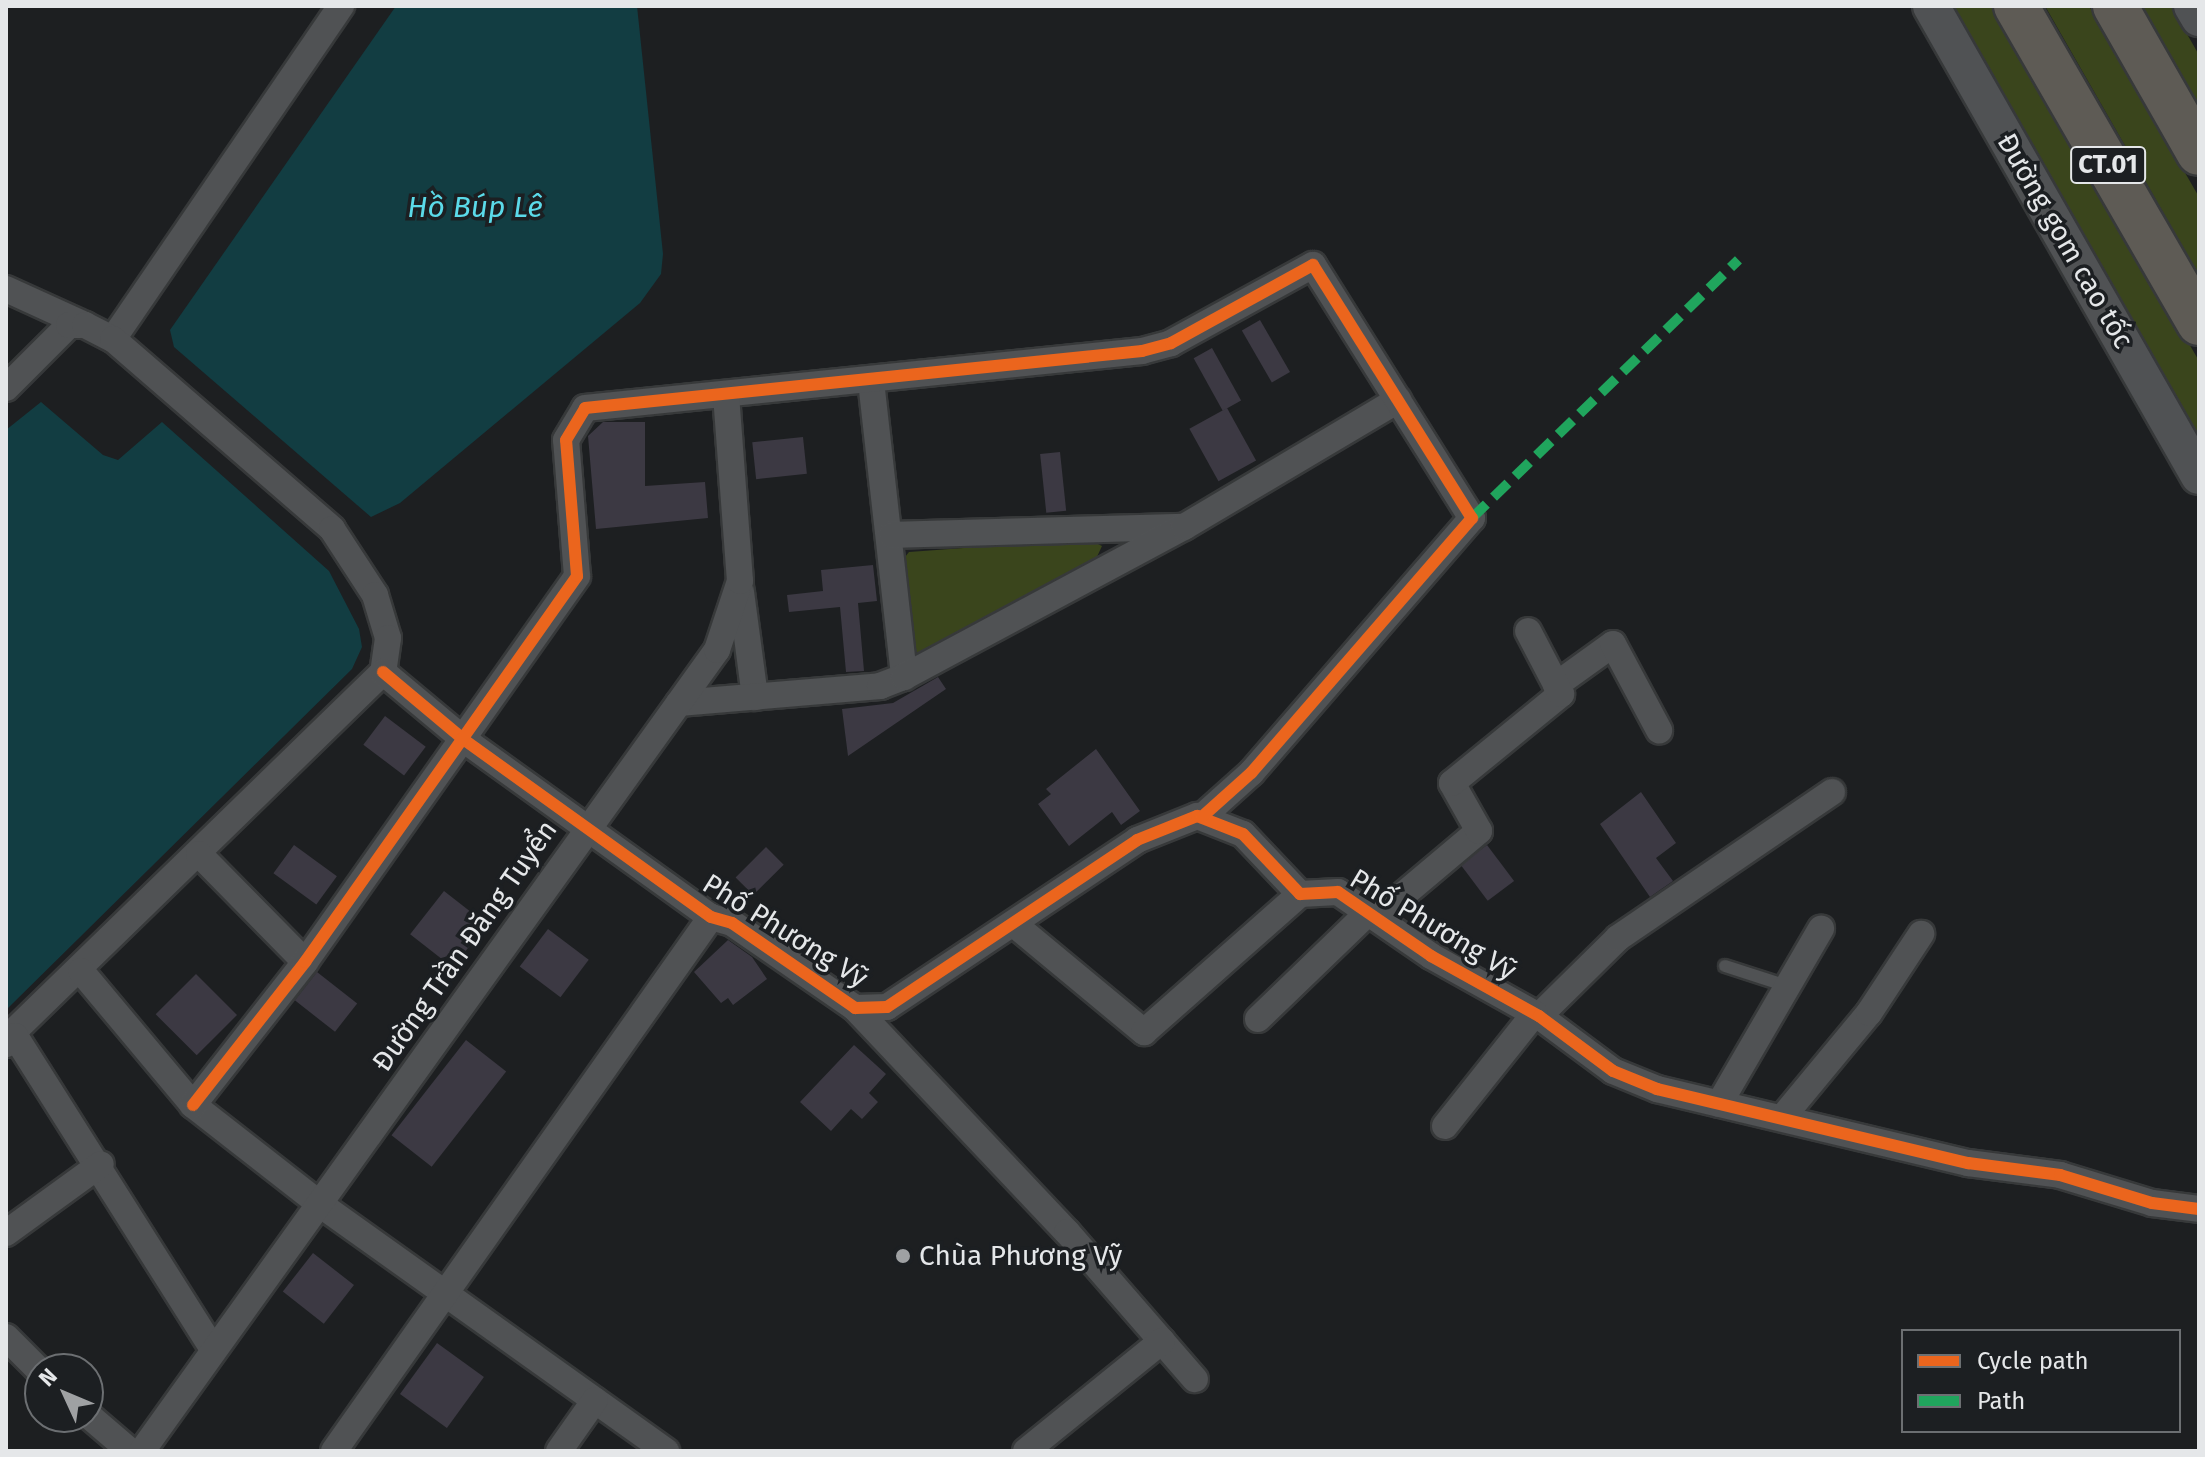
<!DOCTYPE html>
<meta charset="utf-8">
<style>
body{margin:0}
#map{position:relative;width:2205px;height:1457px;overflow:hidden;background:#1d1f21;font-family:"Fira Sans",sans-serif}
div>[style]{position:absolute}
.green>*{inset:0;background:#3a451c}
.water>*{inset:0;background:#123d42}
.building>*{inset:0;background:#3c3943;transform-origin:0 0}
.roads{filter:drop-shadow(2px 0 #37393a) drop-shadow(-2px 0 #37393a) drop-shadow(0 2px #37393a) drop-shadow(0 -2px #37393a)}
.lane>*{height:12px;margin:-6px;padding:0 6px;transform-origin:6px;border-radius:6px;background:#505254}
.street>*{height:26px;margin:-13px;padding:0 13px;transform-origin:13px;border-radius:13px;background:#505254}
.secondary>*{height:36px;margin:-18px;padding:0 18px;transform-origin:18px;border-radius:18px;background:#505254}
.highway>*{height:44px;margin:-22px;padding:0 22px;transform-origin:22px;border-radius:22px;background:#5e5b55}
.quiet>*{height:10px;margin-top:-5px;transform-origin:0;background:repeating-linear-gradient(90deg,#20a55d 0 20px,transparent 0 30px)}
.cycleway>*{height:12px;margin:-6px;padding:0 6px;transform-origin:6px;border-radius:6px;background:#eb651d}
.dots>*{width:22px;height:22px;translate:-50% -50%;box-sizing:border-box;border:4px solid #1c1f22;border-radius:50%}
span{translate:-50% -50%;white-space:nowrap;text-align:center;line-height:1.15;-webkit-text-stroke:7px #1c1f22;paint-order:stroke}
.shield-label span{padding:2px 6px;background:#1c1f22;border:2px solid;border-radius:6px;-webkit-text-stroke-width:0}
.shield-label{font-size:26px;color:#e5e7e9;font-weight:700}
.street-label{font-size:28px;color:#e5e7e9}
.poi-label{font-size:28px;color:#e5e7e9}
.left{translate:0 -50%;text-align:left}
.water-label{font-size:30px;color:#5bdae9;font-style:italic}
.frame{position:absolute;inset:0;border:8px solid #e5e7e9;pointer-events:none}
.legend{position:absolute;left:1901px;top:1329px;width:280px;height:104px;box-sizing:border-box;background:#1c1f22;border:2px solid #6c6f72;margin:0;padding:10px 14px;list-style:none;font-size:24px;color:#e5e7e9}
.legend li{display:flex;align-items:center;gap:16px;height:40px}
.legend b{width:40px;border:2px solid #6c6f72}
.north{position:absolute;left:24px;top:1353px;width:80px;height:80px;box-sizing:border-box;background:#1c1f22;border:2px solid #6c6f72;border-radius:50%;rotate:314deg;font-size:22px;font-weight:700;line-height:32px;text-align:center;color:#e5e7e9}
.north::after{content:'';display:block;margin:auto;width:28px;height:36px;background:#9fa1a3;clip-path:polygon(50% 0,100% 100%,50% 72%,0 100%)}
</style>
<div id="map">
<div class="green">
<i style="clip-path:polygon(1949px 6px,1995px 6px,2199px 361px,2199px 442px)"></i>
<i style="clip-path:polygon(2045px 6px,2089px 6px,2199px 197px,2199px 275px)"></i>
<i style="clip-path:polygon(2139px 6px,2171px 6px,2199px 55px,2199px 112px)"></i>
<i style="clip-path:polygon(1087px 539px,1102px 546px,1095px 561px,921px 655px,914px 651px,901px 562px,909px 552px)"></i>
</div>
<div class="water">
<i style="clip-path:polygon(396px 6px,637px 6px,663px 254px,661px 274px,640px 303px,400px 503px,371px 517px,174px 347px,170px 330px)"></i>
<i style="clip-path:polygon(41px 402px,103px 455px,118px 460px,162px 422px,329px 571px,359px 629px,362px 647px,352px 669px,6px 1010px,6px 430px)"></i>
</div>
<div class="building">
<i style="left:1260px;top:320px;width:60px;height:21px;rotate:60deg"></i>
<i style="left:1212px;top:348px;width:60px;height:21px;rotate:61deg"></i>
<i style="left:1227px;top:408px;width:60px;height:43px;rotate:61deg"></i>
<i style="clip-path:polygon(603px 422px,645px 422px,645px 486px,705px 482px,708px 518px,596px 529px,588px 436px)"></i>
<i style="left:803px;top:437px;width:37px;height:51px;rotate:84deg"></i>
<i style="left:1060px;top:452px;width:59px;height:20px;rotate:84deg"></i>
<i style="clip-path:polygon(873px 565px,877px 601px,858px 603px,864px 671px,846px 672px,840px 607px,789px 612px,787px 595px,823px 591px,821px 570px)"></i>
<i style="clip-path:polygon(938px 677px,946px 689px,848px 756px,842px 709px,893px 703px)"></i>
<i style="left:385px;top:716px;width:51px;height:36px;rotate:37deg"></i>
<i style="clip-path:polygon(1096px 749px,1140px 811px,1121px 825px,1112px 812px,1069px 846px,1038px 804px,1051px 794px,1046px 789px)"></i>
<i style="clip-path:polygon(1641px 792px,1676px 843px,1656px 858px,1673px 881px,1650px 897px,1600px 824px)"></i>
<i style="left:294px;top:845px;width:53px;height:35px;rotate:36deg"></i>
<i style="left:1487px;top:845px;width:45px;height:33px;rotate:53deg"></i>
<i style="left:766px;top:847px;width:25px;height:43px;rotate:45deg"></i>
<i style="left:444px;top:891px;width:54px;height:55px;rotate:38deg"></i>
<i style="left:548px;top:929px;width:51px;height:47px;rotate:37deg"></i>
<i style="clip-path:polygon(728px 940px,752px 957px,767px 979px,733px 1005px,728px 998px,721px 1003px,694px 972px)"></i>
<i style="left:317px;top:972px;width:51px;height:36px;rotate:38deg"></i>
<i style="left:196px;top:974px;width:58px;height:57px;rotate:45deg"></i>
<i style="left:466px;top:1040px;width:51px;height:121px;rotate:38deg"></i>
<i style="clip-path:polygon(854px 1045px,886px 1074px,869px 1093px,878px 1102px,862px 1119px,851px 1109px,831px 1131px,800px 1102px)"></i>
<i style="left:313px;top:1253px;width:52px;height:49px;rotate:38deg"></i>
<i style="left:437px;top:1343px;width:58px;height:63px;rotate:36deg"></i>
</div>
<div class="roads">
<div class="lane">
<i style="left:1725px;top:966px;width:68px;rotate:17.9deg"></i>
</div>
<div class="street">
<i style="left:6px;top:289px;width:87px;rotate:24.5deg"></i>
<i style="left:113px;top:339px;width:404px;rotate:-55.6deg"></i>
<i style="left:871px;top:381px;width:298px;rotate:83.6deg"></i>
<i style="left:6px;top:388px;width:89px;rotate:-45deg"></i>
<i style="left:69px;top:325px;width:16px"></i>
<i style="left:85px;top:325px;width:31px;rotate:27deg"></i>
<i style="left:113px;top:339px;width:290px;rotate:40.9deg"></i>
<i style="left:332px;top:529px;width:79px;rotate:56.9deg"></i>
<i style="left:375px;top:595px;width:45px;rotate:73.2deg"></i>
<i style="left:388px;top:638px;width:34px;rotate:98deg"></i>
<i style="left:383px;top:672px;width:526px;rotate:135.77deg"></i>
<i style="left:892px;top:535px;width:289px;rotate:-1.6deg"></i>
<i style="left:741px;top:592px;width:106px;rotate:82.4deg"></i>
<i style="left:383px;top:672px;width:104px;rotate:39.9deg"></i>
<i style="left:463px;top:739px;width:305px;rotate:35.7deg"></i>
<i style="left:711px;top:917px;width:22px;rotate:16deg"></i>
<i style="left:732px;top:923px;width:150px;rotate:34.6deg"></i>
<i style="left:855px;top:1008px;width:32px;rotate:-2deg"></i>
<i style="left:887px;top:1007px;width:301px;rotate:-33.7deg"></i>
<i style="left:1137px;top:840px;width:65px;rotate:-21.8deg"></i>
<i style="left:1197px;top:816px;width:49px;rotate:21.4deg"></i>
<i style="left:1243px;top:834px;width:83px;rotate:46.5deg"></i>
<i style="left:1300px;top:894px;width:38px;rotate:-3deg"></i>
<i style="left:1338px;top:892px;width:113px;rotate:34.5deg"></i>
<i style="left:1431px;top:956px;width:124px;rotate:29.1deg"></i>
<i style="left:1539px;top:1016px;width:92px;rotate:36.6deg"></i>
<i style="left:1613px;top:1071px;width:48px;rotate:22.2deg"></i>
<i style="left:1657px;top:1089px;width:320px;rotate:13.4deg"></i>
<i style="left:1968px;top:1163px;width:93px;rotate:7.4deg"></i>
<i style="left:2060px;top:1175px;width:96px;rotate:16.9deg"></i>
<i style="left:2152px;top:1203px;width:47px;rotate:7.3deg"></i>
<i style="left:1556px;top:685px;width:70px;rotate:-35.7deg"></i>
<i style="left:1613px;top:644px;width:98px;rotate:61.9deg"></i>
<i style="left:679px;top:703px;width:202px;rotate:-4.8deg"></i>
<i style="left:880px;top:686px;width:26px;rotate:-21deg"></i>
<i style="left:904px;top:677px;width:318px;rotate:-28.2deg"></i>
<i style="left:1184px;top:527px;width:249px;rotate:-30.7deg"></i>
<i style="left:199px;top:854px;width:151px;rotate:45.5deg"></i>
<i style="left:1378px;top:916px;width:132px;rotate:-40.1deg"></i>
<i style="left:1479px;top:831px;width:55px;rotate:-119.4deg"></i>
<i style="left:1452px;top:783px;width:141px;rotate:-39.2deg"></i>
<i style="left:1561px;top:694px;width:71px;rotate:-117.6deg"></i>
<i style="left:1015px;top:925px;width:168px;rotate:39.7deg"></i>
<i style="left:1144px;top:1032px;width:208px;rotate:-41.5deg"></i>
<i style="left:81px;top:971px;width:175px;rotate:50.1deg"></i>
<i style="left:193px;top:1105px;width:162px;rotate:38deg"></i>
<i style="left:321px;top:1205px;width:424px;rotate:35.5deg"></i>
<i style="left:855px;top:1008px;width:308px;rotate:46.6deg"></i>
<i style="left:1067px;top:1232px;width:195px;rotate:49deg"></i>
<i style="left:1539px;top:1016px;width:111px;rotate:-44.6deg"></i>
<i style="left:1618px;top:938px;width:259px;rotate:-34.3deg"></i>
<i style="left:1258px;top:1019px;width:156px;rotate:-44deg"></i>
<i style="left:6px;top:1044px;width:12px;rotate:-42deg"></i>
<i style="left:15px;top:1036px;width:370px;rotate:57.7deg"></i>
<i style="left:1719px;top:1104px;width:203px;rotate:-59.8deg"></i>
<i style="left:193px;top:1105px;width:182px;rotate:-51.9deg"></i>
<i style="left:305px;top:962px;width:472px;rotate:-54.8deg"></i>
<i style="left:577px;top:576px;width:136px;rotate:-94.6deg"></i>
<i style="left:566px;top:440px;width:37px;rotate:-59deg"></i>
<i style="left:585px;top:408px;width:560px;rotate:-5.84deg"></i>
<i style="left:1142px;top:351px;width:30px;rotate:-15deg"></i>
<i style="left:1171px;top:343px;width:162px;rotate:-28.8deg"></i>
<i style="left:1313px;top:265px;width:299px;rotate:57.9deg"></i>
<i style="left:1472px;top:518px;width:337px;rotate:130.9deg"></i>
<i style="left:1251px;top:773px;width:66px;rotate:138.1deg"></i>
<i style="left:1782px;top:1118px;width:136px;rotate:-50.4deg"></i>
<i style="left:1869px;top:1013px;width:95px;rotate:-56.6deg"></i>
<i style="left:1445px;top:1126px;width:144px;rotate:-51.5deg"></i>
<i style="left:6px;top:1233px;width:117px;rotate:-36deg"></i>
<i style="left:6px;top:1337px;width:48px;rotate:45deg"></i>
<i style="left:88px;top:1415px;width:55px;rotate:40.6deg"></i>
<i style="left:142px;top:1451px;width:986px;rotate:-54.33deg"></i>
<i style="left:717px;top:650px;width:73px;rotate:-71.6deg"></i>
<i style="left:740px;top:581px;width:187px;rotate:-94.3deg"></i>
<i style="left:334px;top:1451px;width:654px;rotate:-54.78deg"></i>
<i style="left:559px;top:1451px;width:62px;rotate:-54.8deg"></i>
<i style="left:1026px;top:1451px;width:175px;rotate:-39deg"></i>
</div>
<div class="secondary">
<i style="left:1931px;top:6px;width:541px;rotate:60.31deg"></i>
<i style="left:2192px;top:6px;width:14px;rotate:60deg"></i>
</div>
<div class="highway">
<i style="left:2016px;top:6px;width:366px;rotate:60deg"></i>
<i style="left:2115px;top:6px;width:169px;rotate:60.3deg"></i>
</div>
</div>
<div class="quiet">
<i style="left:1472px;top:518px;width:371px;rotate:-44.1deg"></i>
</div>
<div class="cycleway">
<i style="left:383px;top:672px;width:104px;rotate:39.9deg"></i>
<i style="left:463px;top:739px;width:305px;rotate:35.7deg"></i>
<i style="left:711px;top:917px;width:22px;rotate:16deg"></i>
<i style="left:732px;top:923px;width:150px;rotate:34.6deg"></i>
<i style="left:855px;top:1008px;width:32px;rotate:-2deg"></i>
<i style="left:887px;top:1007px;width:301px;rotate:-33.7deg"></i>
<i style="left:1137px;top:840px;width:65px;rotate:-21.8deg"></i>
<i style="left:1197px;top:816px;width:49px;rotate:21.4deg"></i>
<i style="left:1243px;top:834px;width:83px;rotate:46.5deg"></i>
<i style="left:1300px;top:894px;width:38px;rotate:-3deg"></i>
<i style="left:1338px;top:892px;width:113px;rotate:34.5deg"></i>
<i style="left:1431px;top:956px;width:124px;rotate:29.1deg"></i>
<i style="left:1539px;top:1016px;width:92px;rotate:36.6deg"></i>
<i style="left:1613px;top:1071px;width:48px;rotate:22.2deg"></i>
<i style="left:1657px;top:1089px;width:320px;rotate:13.4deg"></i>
<i style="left:1968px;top:1163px;width:93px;rotate:7.4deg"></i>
<i style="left:2060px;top:1175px;width:96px;rotate:16.9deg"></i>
<i style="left:2152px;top:1203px;width:47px;rotate:7.3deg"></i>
<i style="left:193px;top:1105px;width:182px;rotate:-51.9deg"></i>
<i style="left:305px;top:962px;width:472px;rotate:-54.8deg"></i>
<i style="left:577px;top:576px;width:136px;rotate:-94.6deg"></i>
<i style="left:566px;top:440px;width:37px;rotate:-59deg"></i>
<i style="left:585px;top:408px;width:560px;rotate:-5.84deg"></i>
<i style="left:1142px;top:351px;width:30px;rotate:-15deg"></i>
<i style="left:1171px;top:343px;width:162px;rotate:-28.8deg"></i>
<i style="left:1313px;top:265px;width:299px;rotate:57.9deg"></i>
<i style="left:1472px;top:518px;width:337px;rotate:130.9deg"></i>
<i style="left:1251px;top:773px;width:66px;rotate:138.1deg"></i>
</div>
<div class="dots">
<i style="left:903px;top:1256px;background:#9fa1a3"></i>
</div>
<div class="shield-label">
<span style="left:2108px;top:165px">CT.01</span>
</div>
<div class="street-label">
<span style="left:2065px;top:241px;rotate:60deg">Đường gom cao tốc</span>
<span style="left:1433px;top:925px;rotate:31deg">Phố Phương Vỹ</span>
<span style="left:785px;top:931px;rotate:32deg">Phố Phương Vỹ</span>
<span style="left:465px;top:946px;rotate:-55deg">Đường Trần Đăng Tuyển</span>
</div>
<div class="poi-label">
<span class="left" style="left:919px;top:1256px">Chùa Phương Vỹ</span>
</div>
<div class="water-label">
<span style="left:475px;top:207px">Hồ Búp Lê</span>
</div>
<div class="frame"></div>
<ul class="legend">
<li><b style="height:10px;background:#eb651d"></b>Cycle path</li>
<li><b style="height:10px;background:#20a55d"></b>Path</li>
</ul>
<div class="north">N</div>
</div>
